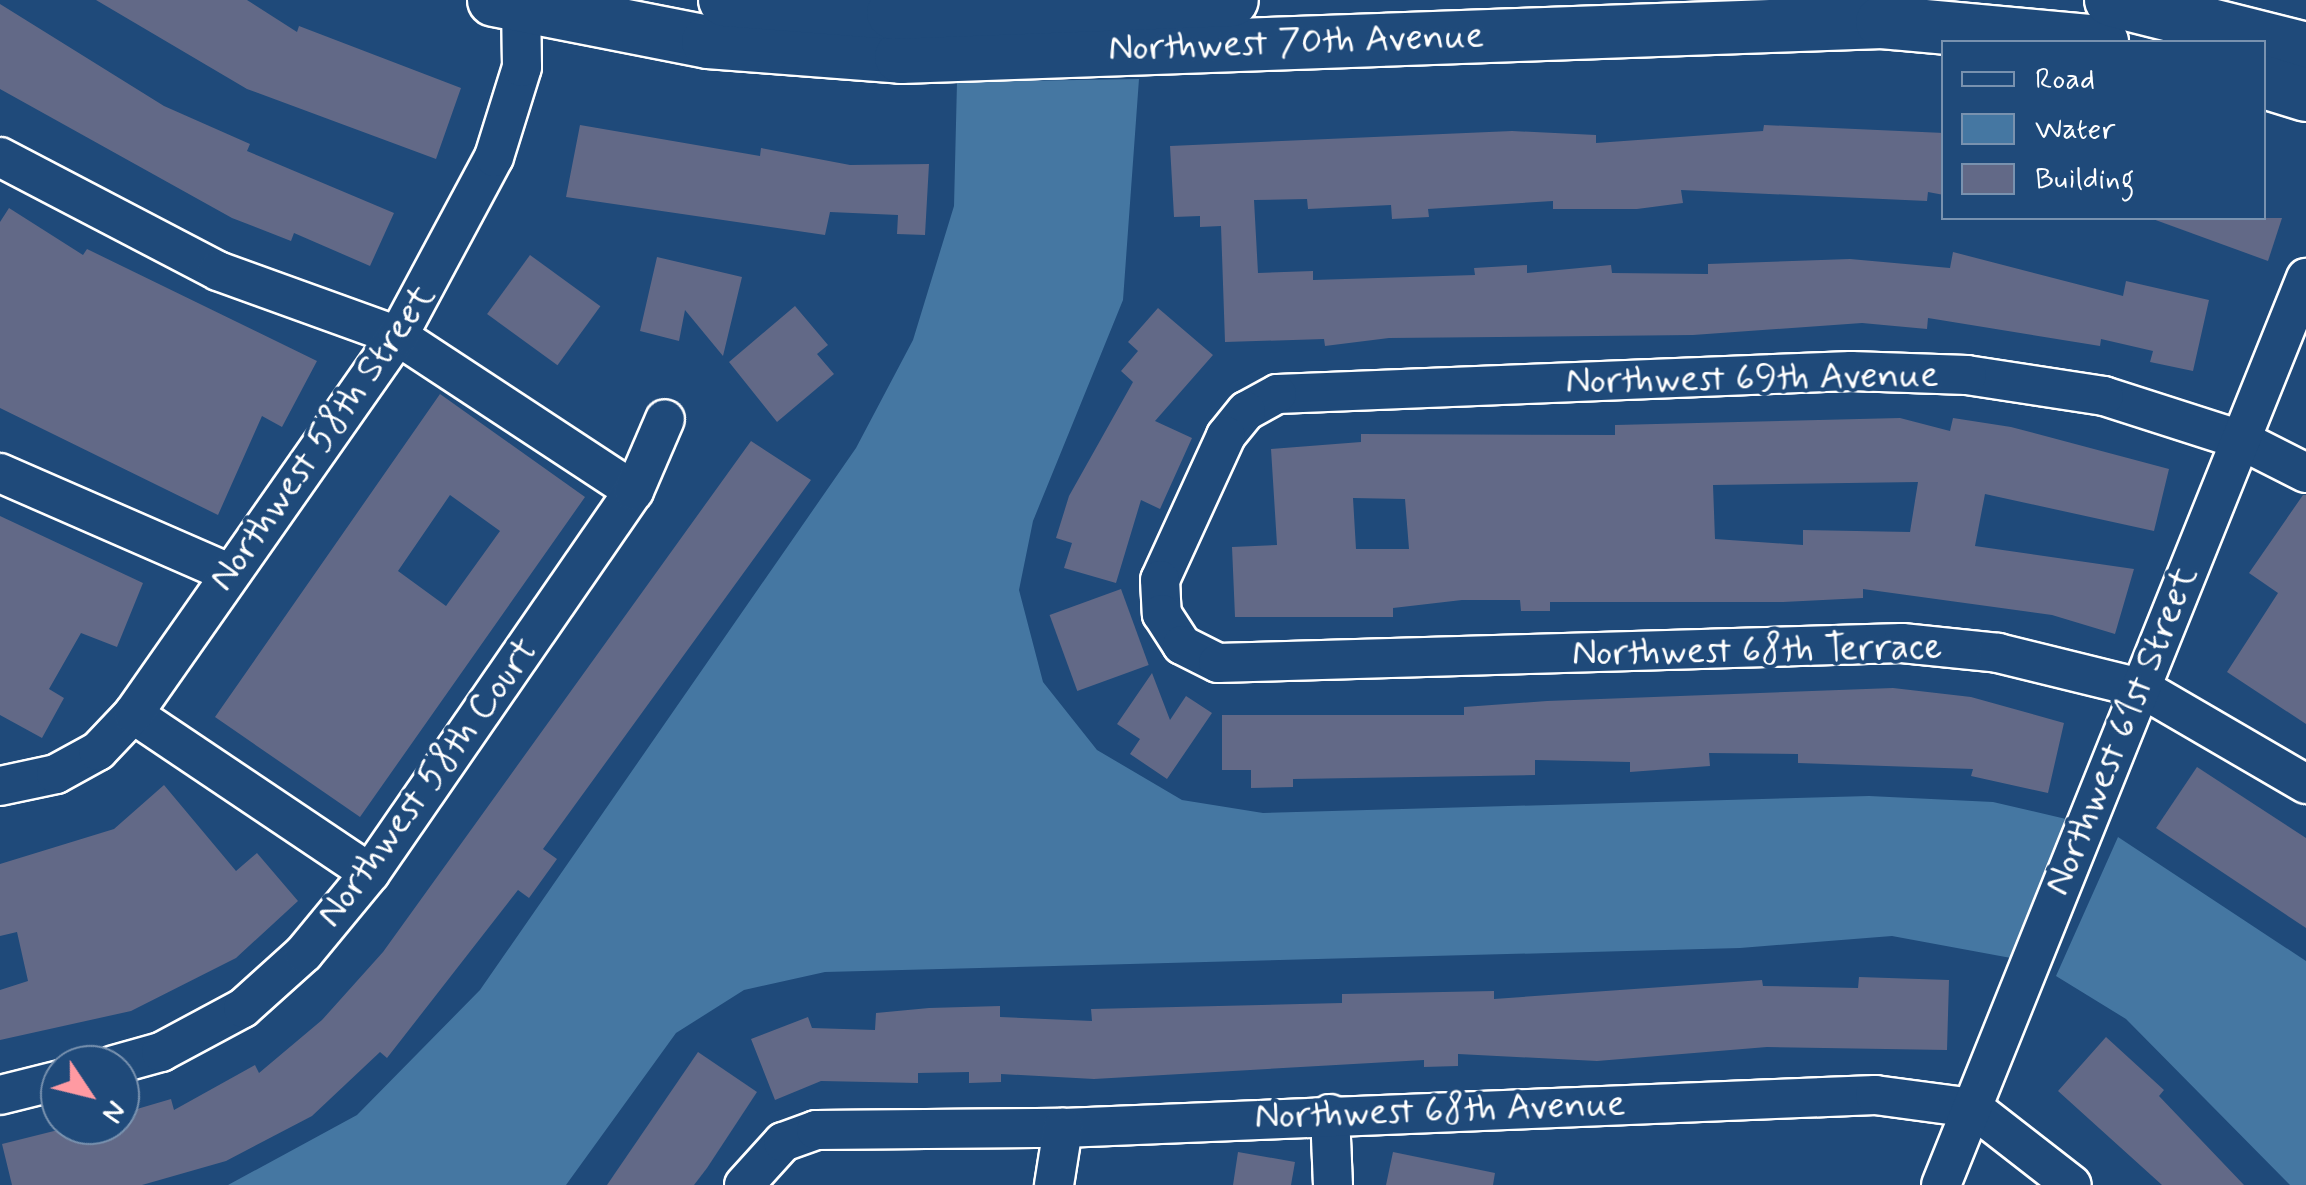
<!DOCTYPE html>
<style>
body{margin:0}
#map{position:relative;width:2306px;height:1185px;overflow:hidden;background:#1f4a7a;font-family:Mynerve,sans-serif}
div>[style]{position:absolute}
.water>*{inset:0;background:#4577a2}
.building>*{inset:0;background:#626987;transform-origin:0 0}
.roads{filter:drop-shadow(2px 0 #fff) drop-shadow(-2px 0 #fff) drop-shadow(0 2px #fff) drop-shadow(0 -2px #fff)}
.street>*{height:38px;margin:-19px;padding:0 19px;transform-origin:19px;border-radius:19px;background:#1f4a7a}
.secondary>*{height:52px;margin:-26px;padding:0 26px;transform-origin:26px;border-radius:26px;background:#1f4a7a}
span{translate:-50% -50%;white-space:nowrap;text-align:center;line-height:1.15;-webkit-text-stroke:8px #1f4a7a;paint-order:stroke}
.street-label{font-size:38px;color:#fff}
.legend{position:absolute;left:1941px;top:40px;width:325px;height:180px;box-sizing:border-box;background:#1f4a7a;border:2px solid #7992af;margin:0;padding:12px 18px;list-style:none;font-size:30px;color:#fff}
.legend li{display:flex;align-items:center;gap:20px;height:50px}
.legend b{width:50px;border:2px solid #7992af}
.north{position:absolute;left:40px;top:1045px;width:100px;height:100px;box-sizing:border-box;background:#1f4a7a;border:2px solid #7992af;border-radius:50%;rotate:125deg;font-size:28px;font-weight:700;line-height:40px;text-align:center;color:#fff}
.north::after{content:'';display:block;margin:auto;width:35px;height:45px;background:#ff9aa2;clip-path:polygon(50% 0,100% 100%,50% 72%,0 100%)}
</style>
<div id="map">
<div class="water">
<i style="clip-path:polygon(1139px 79px,1123px 300px,1033px 521px,1019px 590px,1043px 682px,1097px 750px,1182px 800px,1263px 813px,1869px 796px,1993px 802px,2066px 819px,2011px 958px,1892px 936px,1740px 948px,825px 972px,744px 990px,676px 1033px,566px 1185px,228px 1185px,357px 1115px,480px 990px,856px 448px,913px 340px,954px 206px,957px 82px)"></i>
<i style="clip-path:polygon(2118px 837px,2306px 961px,2306px 1185px,2290px 1185px,2126px 1019px,2056px 976px)"></i>
</div>
<div class="building">
<i style="clip-path:polygon(96px 0,247px 0,297px 32px,299px 26px,461px 88px,436px 159px,247px 89px)"></i>
<i style="clip-path:polygon(0 4px,164px 106px,250px 144px,247px 151px,394px 213px,370px 266px,294px 233px,291px 241px,232px 218px,0 89px)"></i>
<i style="clip-path:polygon(580px 125px,760px 156px,761px 148px,850px 165px,929px 164px,925px 235px,897px 234px,898px 215px,830px 212px,825px 235px,566px 197px)"></i>
<i style="clip-path:polygon(1764px 125px,1944px 133px,1944px 195px,1928px 192px,1927px 201px,1681px 190px,1683px 203px,1637px 209px,1553px 209px,1553px 201px,1428px 209px,1429px 217px,1392px 219px,1391px 205px,1308px 209px,1307px 199px,1254px 200px,1258px 273px,1313px 271px,1313px 280px,1475px 275px,1474px 268px,1527px 265px,1527px 273px,1611px 265px,1612px 273px,1708px 274px,1708px 264px,1850px 259px,1950px 268px,1953px 252px,2123px 296px,2126px 281px,2209px 300px,2193px 371px,2150px 362px,2153px 351px,2101px 339px,2100px 346px,1928px 318px,1927px 329px,1862px 323px,1693px 335px,1389px 338px,1325px 346px,1324px 339px,1225px 342px,1221px 226px,1200px 227px,1200px 216px,1174px 217px,1170px 146px,1512px 131px,1596px 135px,1596px 143px,1763px 131px)"></i>
<i style="clip-path:polygon(9px 208px,83px 255px,87px 249px,317px 361px,282px 427px,262px 416px,218px 515px,0 408px,0 222px)"></i>
<i style="clip-path:polygon(2150px 218px,2282px 218px,2268px 261px)"></i>
<i style="left:530px;top:255px;width:87px;height:73px;rotate:36deg"></i>
<i style="clip-path:polygon(657px 257px,742px 277px,723px 356px,685px 310px,679px 341px,640px 331px)"></i>
<i style="clip-path:polygon(795px 306px,828px 345px,817px 354px,834px 374px,777px 422px,729px 362px)"></i>
<i style="clip-path:polygon(1158px 308px,1213px 355px,1155px 421px,1192px 438px,1160px 509px,1141px 500px,1116px 583px,1064px 568px,1072px 543px,1056px 538px,1069px 496px,1133px 382px,1121px 371px,1138px 351px,1128px 342px)"></i>
<i style="clip-path:polygon(evenodd,440px 394px,585px 497px,360px 817px,215px 717px,440px 394px,450px 495px,500px 531px,446px 606px,398px 571px,450px 495px)"></i>
<i style="clip-path:polygon(evenodd,1900px 418px,1950px 431px,1953px 418px,2011px 427px,2169px 469px,2154px 531px,1985px 494px,1975px 546px,2134px 569px,2115px 634px,2052px 615px,1863px 589px,1863px 598px,1783px 602px,1550px 602px,1550px 611px,1521px 611px,1520px 600px,1462px 600px,1393px 608px,1393px 617px,1235px 617px,1232px 547px,1277px 545px,1271px 449px,1361px 442px,1361px 434px,1615px 435px,1615px 425px,1900px 418px,1918px 482px,1910px 532px,1803px 530px,1803px 545px,1715px 539px,1713px 485px,1918px 482px,1900px 418px,1353px 498px,1405px 499px,1409px 549px,1356px 549px,1353px 498px)"></i>
<i style="clip-path:polygon(751px 441px,811px 480px,543px 849px,557px 859px,529px 898px,518px 890px,387px 1058px,380px 1052px,312px 1116px,226px 1161px,142px 1185px,12px 1185px,2px 1144px,78px 1125px,120px 1125px,120px 1114px,171px 1099px,174px 1110px,255px 1065px,259px 1073px,322px 1020px,383px 952px)"></i>
<i style="clip-path:polygon(2303px 495px,2306px 495px,2306px 724px,2227px 672px,2278px 593px,2249px 573px)"></i>
<i style="clip-path:polygon(0 516px,143px 583px,117px 647px,81px 633px,49px 689px,64px 698px,42px 738px,0 715px)"></i>
<i style="left:1121px;top:589px;width:81px;height:76px;rotate:70deg"></i>
<i style="clip-path:polygon(1152px 673px,1170px 720px,1186px 696px,1212px 713px,1167px 779px,1130px 754px,1140px 739px,1117px 724px)"></i>
<i style="clip-path:polygon(1893px 688px,1971px 697px,2064px 723px,2048px 793px,1971px 776px,1973px 769px,1798px 763px,1798px 754px,1709px 753px,1710px 766px,1630px 772px,1630px 762px,1535px 760px,1535px 775px,1293px 779px,1293px 787px,1251px 788px,1251px 770px,1222px 770px,1222px 715px,1464px 715px,1464px 707px,1547px 701px)"></i>
<i style="clip-path:polygon(2197px 767px,2306px 838px,2306px 928px,2156px 828px)"></i>
<i style="clip-path:polygon(164px 785px,236px 871px,257px 853px,298px 901px,236px 958px,131px 1011px,0 1040px,0 990px,28px 981px,17px 932px,0 936px,0 864px,114px 829px)"></i>
<i style="clip-path:polygon(1859px 977px,1949px 980px,1947px 1050px,1767px 1047px,1597px 1061px,1458px 1054px,1458px 1066px,1424px 1067px,1424px 1060px,1094px 1079px,1001px 1074px,1001px 1082px,969px 1083px,969px 1072px,918px 1073px,918px 1083px,821px 1081px,775px 1100px,751px 1039px,808px 1017px,812px 1028px,875px 1030px,876px 1013px,929px 1008px,1000px 1006px,1000px 1017px,1092px 1021px,1091px 1009px,1342px 1003px,1342px 994px,1494px 991px,1494px 999px,1762px 980px,1763px 986px,1858px 988px)"></i>
<i style="clip-path:polygon(2106px 1037px,2164px 1090px,2159px 1096px,2244px 1185px,2162px 1185px,2058px 1091px)"></i>
<i style="clip-path:polygon(698px 1052px,757px 1092px,707px 1168px,694px 1185px,607px 1185px)"></i>
<i style="clip-path:polygon(1238px 1152px,1295px 1162px,1291px 1185px,1233px 1185px)"></i>
<i style="clip-path:polygon(1393px 1152px,1495px 1173px,1493px 1185px,1386px 1185px)"></i>
</div>
<div class="roads">
<div class="street">
<i style="left:0;top:157px;width:246px;rotate:27.6deg"></i>
<i style="left:218px;top:271px;width:191px;rotate:19.9deg"></i>
<i style="left:398px;top:336px;width:282px;rotate:33.3deg"></i>
<i style="left:0;top:473px;width:250px;rotate:23.6deg"></i>
<i style="left:2306px;top:473px;width:73px;rotate:-153.1deg"></i>
<i style="left:2241px;top:440px;width:144px;rotate:-162.2deg"></i>
<i style="left:2104px;top:396px;width:139px;rotate:-171.3deg"></i>
<i style="left:1967px;top:375px;width:116px;rotate:-178deg"></i>
<i style="left:1851px;top:371px;width:574px;rotate:177.71deg"></i>
<i style="left:1277px;top:394px;width:35px;rotate:151deg"></i>
<i style="left:1246px;top:411px;width:32px;rotate:129deg"></i>
<i style="left:1226px;top:436px;width:158px;rotate:114.6deg"></i>
<i style="left:1160px;top:580px;width:34px;rotate:87deg"></i>
<i style="left:1162px;top:614px;width:37px;rotate:57deg"></i>
<i style="left:1182px;top:645px;width:40px;rotate:26.6deg"></i>
<i style="left:1218px;top:663px;width:684px;rotate:-1.67deg"></i>
<i style="left:1902px;top:643px;width:97px;rotate:5.9deg"></i>
<i style="left:1998px;top:653px;width:147px;rotate:13.8deg"></i>
<i style="left:2141px;top:688px;width:191px;rotate:30.2deg"></i>
<i style="left:133px;top:714px;width:285px;rotate:33.9deg"></i>
<i style="left:0;top:786px;width:57px;rotate:-12.1deg"></i>
<i style="left:56px;top:774px;width:48px;rotate:-28.7deg"></i>
<i style="left:98px;top:751px;width:51px;rotate:-46.6deg"></i>
<i style="left:133px;top:714px;width:462px;rotate:-55deg"></i>
<i style="left:398px;top:336px;width:203px;rotate:-61.8deg"></i>
<i style="left:494px;top:157px;width:94px;rotate:-72.7deg"></i>
<i style="left:522px;top:67px;width:67px;rotate:-90.9deg"></i>
<i style="left:114px;top:1065px;width:49px;rotate:-15.5deg"></i>
<i style="left:161px;top:1052px;width:93px;rotate:-28.2deg"></i>
<i style="left:243px;top:1008px;width:82px;rotate:-42deg"></i>
<i style="left:304px;top:953px;width:104px;rotate:-50.5deg"></i>
<i style="left:370px;top:873px;width:464px;rotate:-55.4deg"></i>
<i style="left:634px;top:491px;width:78px;rotate:-66.7deg"></i>
<i style="left:0;top:1095px;width:62px;rotate:-14deg"></i>
<i style="left:1330px;top:1114px;width:71px;rotate:87.6deg"></i>
<i style="left:744px;top:1185px;width:58px;rotate:-47.8deg"></i>
<i style="left:783px;top:1142px;width:35px;rotate:-20deg"></i>
<i style="left:816px;top:1130px;width:247px;rotate:-0.5deg"></i>
<i style="left:1063px;top:1128px;width:813px;rotate:-2.33deg"></i>
<i style="left:1875px;top:1095px;width:99px;rotate:7.6deg"></i>
<i style="left:1973px;top:1108px;width:125px;rotate:37.9deg"></i>
<i style="left:1054px;top:1185px;width:58px;rotate:-81deg"></i>
<i style="left:1941px;top:1185px;width:978px;rotate:-68.08deg"></i>
</div>
<div class="secondary">
<i style="left:494px;top:0;width:218px;rotate:11.1deg"></i>
<i style="left:708px;top:42px;width:194px;rotate:4.4deg"></i>
<i style="left:901px;top:57px;width:982px;rotate:-2.04deg"></i>
<i style="left:1882px;top:22px;width:221px;rotate:5.2deg"></i>
<i style="left:725px;top:0;width:169px;rotate:4.4deg"></i>
<i style="left:893px;top:13px;width:339px;rotate:-2.2deg"></i>
<i style="left:2111px;top:0;width:201px;rotate:14.1deg"></i>
<i style="left:2264px;top:82px;width:44px;rotate:17.2deg"></i>
</div>
</div>
<div class="street-label">
<span style="left:1296px;top:43px;rotate:-2deg">Northwest 70th Avenue</span>
<span style="left:1752px;top:379px;rotate:-1deg">Northwest 69th Avenue</span>
<span style="left:323px;top:438px;rotate:-55deg">Northwest 58th Street</span>
<span style="left:1757px;top:651px;rotate:-1deg">Northwest 68th Terrace</span>
<span style="left:2122px;top:731px;rotate:-68deg">Northwest 61st Street</span>
<span style="left:428px;top:783px;rotate:-54deg">Northwest 58th Court</span>
<span style="left:1440px;top:1111px;rotate:-2deg">Northwest 68th Avenue</span>
</div>
<ul class="legend">
<li><b style="height:12px;background:#1f4a7a"></b>Road</li>
<li><b style="height:28px;background:#4577a2"></b>Water</li>
<li><b style="height:28px;background:#626987"></b>Building</li>
</ul>
<div class="north">N</div>
</div>
